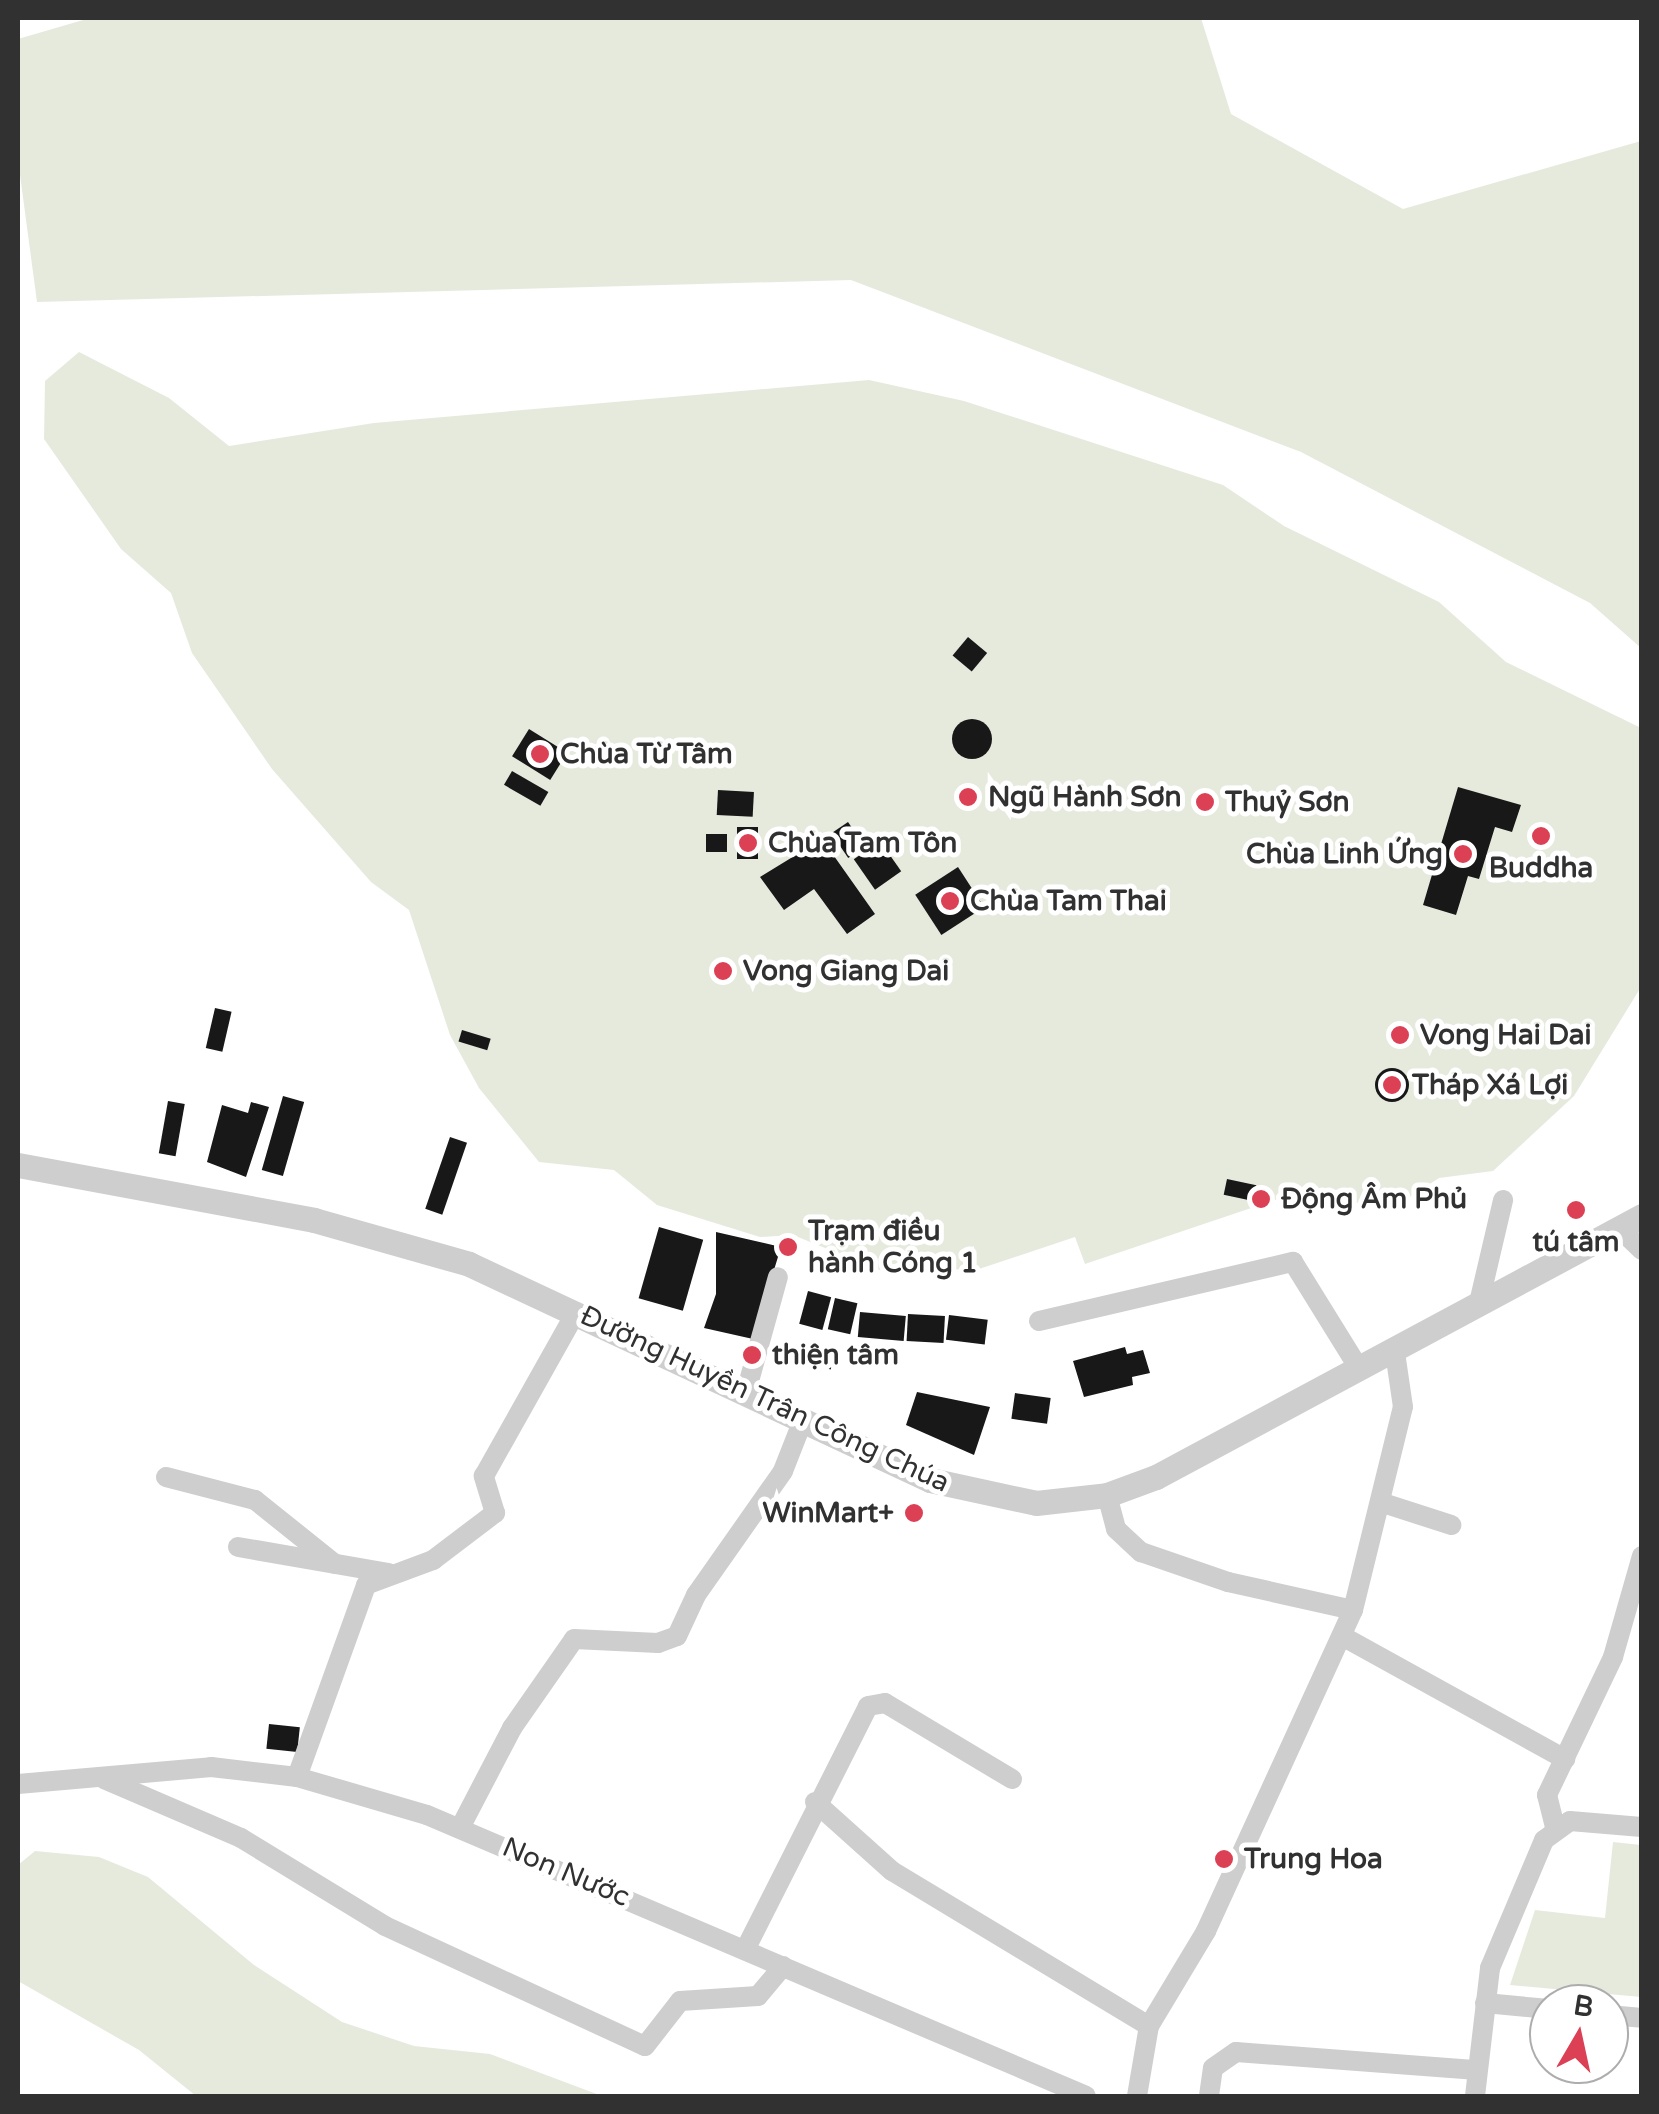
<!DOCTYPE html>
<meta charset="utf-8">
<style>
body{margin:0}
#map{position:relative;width:1659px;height:2114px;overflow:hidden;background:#fff;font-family:"Varela Round",sans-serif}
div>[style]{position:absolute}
.green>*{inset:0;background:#e5eadd}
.building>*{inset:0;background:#181818;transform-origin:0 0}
.round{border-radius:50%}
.minor>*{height:20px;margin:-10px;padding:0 10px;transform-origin:10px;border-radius:10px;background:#cecece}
.tertiary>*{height:25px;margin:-12.5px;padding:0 12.5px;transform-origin:12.5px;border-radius:12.5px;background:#cecece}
.dots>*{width:28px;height:28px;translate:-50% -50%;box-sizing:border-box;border:5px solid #fff;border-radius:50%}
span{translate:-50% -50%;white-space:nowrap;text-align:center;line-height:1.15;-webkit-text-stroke:10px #fff;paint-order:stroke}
.poi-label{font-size:28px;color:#313131;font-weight:700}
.left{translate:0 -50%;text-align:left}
.right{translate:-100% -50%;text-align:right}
.street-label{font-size:28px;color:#313131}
.frame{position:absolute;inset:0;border:20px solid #313131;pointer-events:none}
.north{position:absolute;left:1529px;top:1984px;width:100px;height:100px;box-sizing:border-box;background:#fff;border:2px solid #adadad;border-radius:50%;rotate:9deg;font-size:28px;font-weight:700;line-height:40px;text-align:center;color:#313131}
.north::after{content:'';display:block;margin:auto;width:35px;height:45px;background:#db4055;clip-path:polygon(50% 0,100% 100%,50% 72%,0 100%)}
</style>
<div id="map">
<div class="green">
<i style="clip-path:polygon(90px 18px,1201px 18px,1231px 114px,1403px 209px,1641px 141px,1641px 648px,1590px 603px,1301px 452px,851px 280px,37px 302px,18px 160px,18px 39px)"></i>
<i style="clip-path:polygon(79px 352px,169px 398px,229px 446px,374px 423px,869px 380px,964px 401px,1223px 485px,1284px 526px,1439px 602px,1506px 662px,1641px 728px,1641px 987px,1574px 1096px,1493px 1171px,1439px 1178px,1406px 1200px,1295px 1207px,1290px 1195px,1085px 1264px,1075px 1237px,979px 1269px,882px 1271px,793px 1235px,760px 1237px,657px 1205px,614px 1170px,539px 1162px,479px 1088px,450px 1035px,409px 910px,371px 882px,272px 769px,192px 653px,171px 593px,121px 549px,44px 439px,45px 381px)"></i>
<i style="clip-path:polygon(1613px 1842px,1641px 1845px,1641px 1997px,1510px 1985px,1535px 1910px,1605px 1918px)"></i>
<i style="clip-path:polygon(35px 1851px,99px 1857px,148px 1877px,254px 1965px,342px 2022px,414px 2046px,490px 2054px,602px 2096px,196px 2096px,139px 2050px,18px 1981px,18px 1865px)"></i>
</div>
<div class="building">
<i style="left:968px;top:637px;width:25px;height:24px;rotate:40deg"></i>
<i class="round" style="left:952px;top:719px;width:40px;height:40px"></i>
<i style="left:529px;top:729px;width:45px;height:32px;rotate:32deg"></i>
<i style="left:512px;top:771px;width:42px;height:16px;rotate:30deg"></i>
<i style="clip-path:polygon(1458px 787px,1521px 805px,1512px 832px,1495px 827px,1479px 879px,1468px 876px,1456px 915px,1423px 905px)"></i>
<i style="left:718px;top:790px;width:36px;height:25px;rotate:3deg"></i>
<i style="left:848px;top:822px;width:30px;height:20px;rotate:56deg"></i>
<i style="left:737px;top:827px;width:21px;height:32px"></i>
<i style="left:706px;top:834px;width:21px;height:18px"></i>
<i style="clip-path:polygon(822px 839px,875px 914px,847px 934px,814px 889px,784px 910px,760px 877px)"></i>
<i style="left:880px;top:841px;width:37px;height:32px;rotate:55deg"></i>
<i style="left:958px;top:867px;width:48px;height:51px;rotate:57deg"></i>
<i style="left:215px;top:1008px;width:17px;height:41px;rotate:13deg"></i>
<i style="left:462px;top:1030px;width:30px;height:12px;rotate:17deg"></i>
<i class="round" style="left:1375px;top:1068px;width:34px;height:34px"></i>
<i style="left:283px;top:1096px;width:22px;height:77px;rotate:16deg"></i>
<i style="left:168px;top:1101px;width:17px;height:53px;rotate:10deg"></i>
<i style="clip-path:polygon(251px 1102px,269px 1107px,246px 1177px,207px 1162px,222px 1105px,248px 1113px)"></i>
<i style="left:450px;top:1137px;width:18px;height:76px;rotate:19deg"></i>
<i style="left:1227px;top:1179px;width:30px;height:16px;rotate:12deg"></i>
<i style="left:659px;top:1227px;width:46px;height:74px;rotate:16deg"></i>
<i style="clip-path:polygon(716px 1232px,781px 1247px,753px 1339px,704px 1328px,716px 1294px)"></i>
<i style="left:808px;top:1291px;width:24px;height:34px;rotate:15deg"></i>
<i style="left:835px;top:1298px;width:23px;height:32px;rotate:13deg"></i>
<i style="left:860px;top:1312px;width:46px;height:25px;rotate:5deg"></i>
<i style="left:908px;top:1314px;width:37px;height:27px;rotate:3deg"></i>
<i style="left:949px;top:1315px;width:39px;height:25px;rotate:7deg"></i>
<i style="left:809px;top:1346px;width:27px;height:17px;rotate:15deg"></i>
<i style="clip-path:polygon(1125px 1347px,1127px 1354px,1143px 1350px,1150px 1373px,1132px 1377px,1133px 1385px,1084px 1397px,1073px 1361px)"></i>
<i style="clip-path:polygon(917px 1392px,990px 1407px,974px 1455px,906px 1425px)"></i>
<i style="left:1015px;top:1393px;width:36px;height:26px;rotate:8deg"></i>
<i style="left:269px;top:1724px;width:31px;height:25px;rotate:6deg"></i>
</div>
<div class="minor">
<i style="left:1621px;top:1230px;width:29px;rotate:44deg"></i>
<i style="left:1478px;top:1307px;width:110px;rotate:-76.8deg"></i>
<i style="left:1039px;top:1321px;width:261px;rotate:-13.1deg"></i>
<i style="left:1293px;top:1262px;width:127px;rotate:58.2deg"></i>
<i style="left:746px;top:1392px;width:119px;rotate:-74.5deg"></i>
<i style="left:166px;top:1477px;width:92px;rotate:14.5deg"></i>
<i style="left:255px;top:1500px;width:102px;rotate:38.7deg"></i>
<i style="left:1107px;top:1495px;width:35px;rotate:75deg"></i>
<i style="left:1116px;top:1529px;width:34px;rotate:43deg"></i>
<i style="left:1141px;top:1552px;width:92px;rotate:19deg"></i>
<i style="left:1228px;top:1582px;width:128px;rotate:12.6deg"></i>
<i style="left:1380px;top:1502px;width:75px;rotate:17.9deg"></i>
<i style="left:238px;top:1547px;width:153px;rotate:9.8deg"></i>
<i style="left:1342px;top:1636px;width:255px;rotate:28.9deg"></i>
<i style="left:297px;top:1777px;width:204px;rotate:-70.2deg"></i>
<i style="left:366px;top:1585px;width:72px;rotate:-20.5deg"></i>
<i style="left:433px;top:1560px;width:78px;rotate:-37.2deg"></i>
<i style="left:495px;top:1513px;width:39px;rotate:-107deg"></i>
<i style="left:484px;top:1476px;width:188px;rotate:-60.7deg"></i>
<i style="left:104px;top:1779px;width:149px;rotate:23.3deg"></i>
<i style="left:241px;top:1838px;width:169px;rotate:31.4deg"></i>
<i style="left:385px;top:1926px;width:286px;rotate:24.8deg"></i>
<i style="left:645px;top:2046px;width:57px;rotate:-52.1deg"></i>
<i style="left:680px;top:2001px;width:78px;rotate:-3.7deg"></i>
<i style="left:758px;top:1996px;width:39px;rotate:-50deg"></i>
<i style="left:18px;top:1784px;width:194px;rotate:-5deg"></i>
<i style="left:211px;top:1767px;width:87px;rotate:6.6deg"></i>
<i style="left:297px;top:1777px;width:135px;rotate:16.3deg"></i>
<i style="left:427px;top:1815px;width:716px;rotate:23.09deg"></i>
<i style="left:815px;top:1802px;width:103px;rotate:41.9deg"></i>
<i style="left:892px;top:1871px;width:300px;rotate:31.1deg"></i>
<i style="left:1555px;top:1827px;width:33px;rotate:-104deg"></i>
<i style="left:1547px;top:1795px;width:153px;rotate:-64.4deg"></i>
<i style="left:1613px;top:1657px;width:105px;rotate:-74deg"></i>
<i style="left:460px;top:1828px;width:113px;rotate:-62.5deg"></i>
<i style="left:512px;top:1728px;width:108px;rotate:-55.1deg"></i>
<i style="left:574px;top:1639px;width:84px;rotate:2.7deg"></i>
<i style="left:658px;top:1643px;width:20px;rotate:-20deg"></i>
<i style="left:677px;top:1636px;width:45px;rotate:-65.1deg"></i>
<i style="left:696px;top:1595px;width:151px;rotate:-54.9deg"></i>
<i style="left:783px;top:1471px;width:55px;rotate:-68.6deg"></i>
<i style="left:745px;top:1950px;width:273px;rotate:-63.2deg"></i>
<i style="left:868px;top:1706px;width:17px;rotate:-10deg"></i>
<i style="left:885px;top:1703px;width:148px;rotate:30.9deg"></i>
<i style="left:1485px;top:2003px;width:64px;rotate:5.4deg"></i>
<i style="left:1609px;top:2015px;width:33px;rotate:5deg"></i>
<i style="left:1137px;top:2096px;width:71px;rotate:-80.3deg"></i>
<i style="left:1149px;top:2026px;width:111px;rotate:-59deg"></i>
<i style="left:1206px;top:1931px;width:353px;rotate:-65.4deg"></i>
<i style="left:1353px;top:1610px;width:209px;rotate:-76.2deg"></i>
<i style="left:1403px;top:1407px;width:56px;rotate:-98.3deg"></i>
<i style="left:1209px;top:2096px;width:28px;rotate:-82deg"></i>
<i style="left:1213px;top:2068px;width:28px;rotate:-35deg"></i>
<i style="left:1236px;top:2052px;width:242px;rotate:4.3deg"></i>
<i style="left:1475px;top:2096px;width:129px;rotate:-83.3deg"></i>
<i style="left:1490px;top:1968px;width:139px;rotate:-67.1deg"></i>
<i style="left:1544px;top:1840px;width:32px;rotate:-36deg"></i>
<i style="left:1570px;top:1821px;width:72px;rotate:4.8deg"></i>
</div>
<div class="tertiary">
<i style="left:18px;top:1165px;width:301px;rotate:10.5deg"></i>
<i style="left:314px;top:1220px;width:161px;rotate:15.8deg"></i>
<i style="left:469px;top:1264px;width:509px;rotate:25.11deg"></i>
<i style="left:930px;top:1480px;width:108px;rotate:12.2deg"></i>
<i style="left:1036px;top:1503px;width:71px;rotate:-6.4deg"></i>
<i style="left:1107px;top:1495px;width:52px;rotate:-20.2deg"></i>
<i style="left:1156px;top:1477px;width:552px;rotate:-28.24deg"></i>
</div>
<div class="dots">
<i style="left:540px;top:754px;background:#db4055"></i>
<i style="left:968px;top:797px;background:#db4055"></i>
<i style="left:1205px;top:802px;background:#db4055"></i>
<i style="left:1541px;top:836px;background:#db4055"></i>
<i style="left:748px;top:843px;background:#db4055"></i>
<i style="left:1463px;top:854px;background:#db4055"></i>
<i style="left:950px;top:901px;background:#db4055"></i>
<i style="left:723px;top:971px;background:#db4055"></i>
<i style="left:1400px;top:1035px;background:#db4055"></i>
<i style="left:1392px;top:1085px;background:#db4055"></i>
<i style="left:1261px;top:1199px;background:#db4055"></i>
<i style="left:1576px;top:1210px;background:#db4055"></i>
<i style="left:788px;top:1247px;background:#db4055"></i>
<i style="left:752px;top:1355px;background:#db4055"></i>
<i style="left:914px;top:1513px;background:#db4055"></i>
<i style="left:1224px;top:1859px;background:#db4055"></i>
</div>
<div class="poi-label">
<span class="left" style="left:560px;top:754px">Chùa Từ Tâm</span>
<span class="left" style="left:988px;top:797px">Ngũ Hành Sơn</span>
<span class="left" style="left:1225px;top:802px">Thuỷ Sơn</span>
<span class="left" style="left:768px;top:843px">Chùa Tam Tôn</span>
<span class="right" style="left:1443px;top:854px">Chùa Linh Ứng</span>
<span style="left:1541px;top:868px">Buddha</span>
<span class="left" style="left:970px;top:901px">Chùa Tam Thai</span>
<span class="left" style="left:743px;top:971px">Vong Giang Dai</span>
<span class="left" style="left:1420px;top:1035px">Vong Hai Dai</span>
<span class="left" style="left:1412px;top:1085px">Tháp Xá Lợi</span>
<span class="left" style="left:1281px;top:1199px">Động Âm Phủ</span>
<span class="left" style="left:808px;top:1247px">Trạm điều<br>hành Cóng 1</span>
<span style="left:1576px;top:1242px">tú tâm</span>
<span class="left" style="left:772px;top:1355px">thiện tâm</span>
<span class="right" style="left:894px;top:1513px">WinMart+</span>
<span class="left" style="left:1244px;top:1859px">Trung Hoa</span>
</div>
<div class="street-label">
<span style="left:765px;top:1399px;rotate:25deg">Đường Huyền Trân Công Chúa</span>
<span style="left:566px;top:1872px;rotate:23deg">Non Nước</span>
</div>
<div class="frame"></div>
<div class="north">B</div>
</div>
